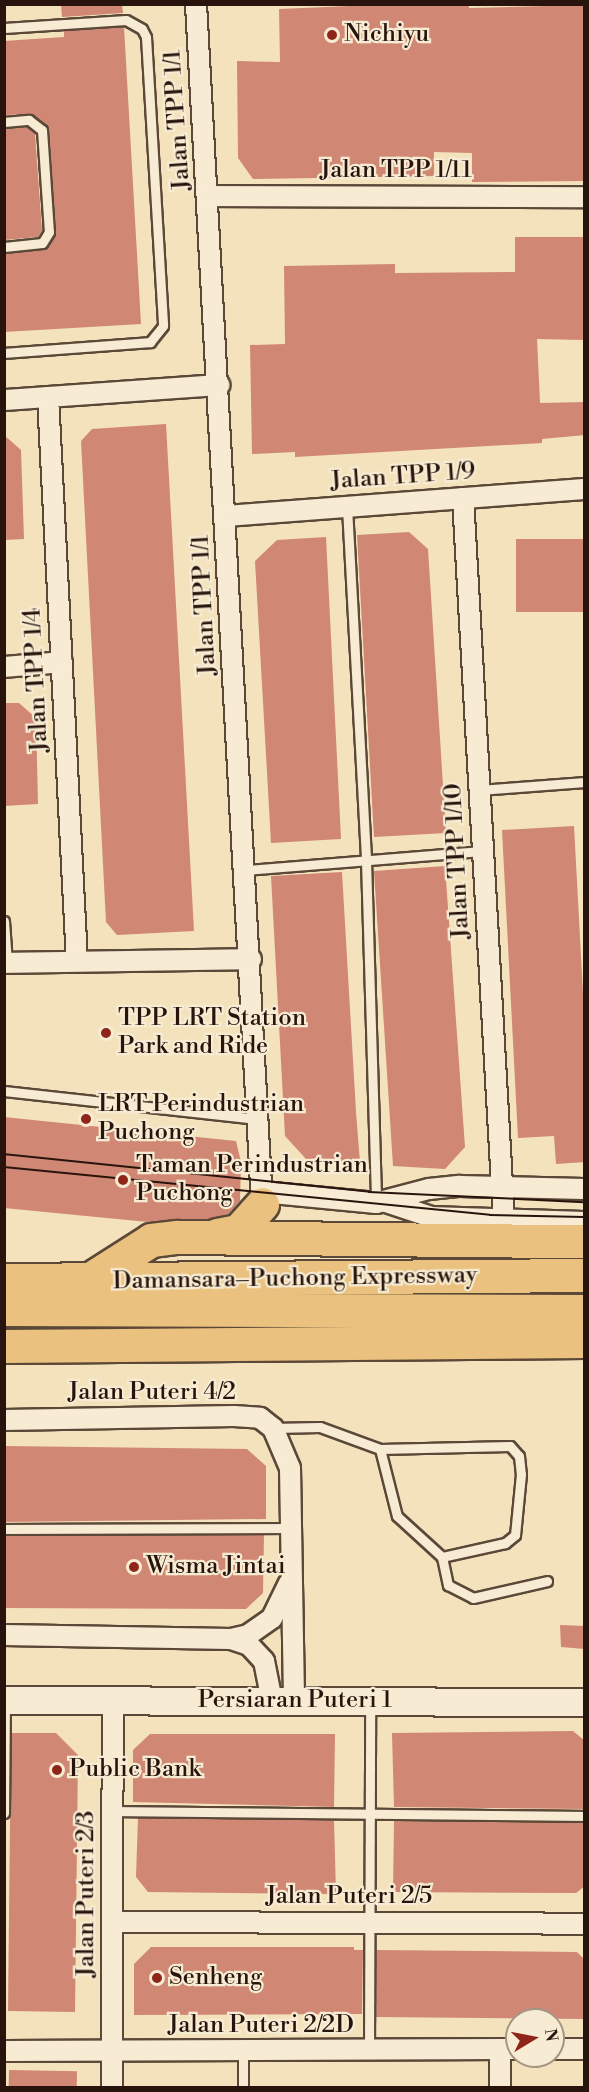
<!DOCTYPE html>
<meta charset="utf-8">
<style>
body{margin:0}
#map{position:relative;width:589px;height:2092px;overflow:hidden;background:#f3e2bc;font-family:"Libre Bodoni",serif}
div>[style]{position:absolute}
.building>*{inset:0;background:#d08774;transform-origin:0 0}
.roads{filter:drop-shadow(2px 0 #5b4838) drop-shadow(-2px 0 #5b4838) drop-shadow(0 2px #5b4838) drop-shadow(0 -2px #5b4838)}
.lane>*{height:9px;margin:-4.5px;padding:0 4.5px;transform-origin:4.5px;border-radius:4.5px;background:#f7ecd3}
.street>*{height:20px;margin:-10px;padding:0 10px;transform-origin:10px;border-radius:10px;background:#f7ecd3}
.secondary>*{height:27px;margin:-13.5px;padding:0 13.5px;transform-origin:13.5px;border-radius:13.5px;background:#f7ecd3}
.highway>*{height:33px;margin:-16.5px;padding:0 16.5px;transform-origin:16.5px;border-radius:16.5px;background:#eac17e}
.tram>*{height:1.5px;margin:-0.75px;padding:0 0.75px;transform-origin:0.75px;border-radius:0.75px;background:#28140c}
.dots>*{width:16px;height:16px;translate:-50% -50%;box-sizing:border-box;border:3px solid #f7ecd3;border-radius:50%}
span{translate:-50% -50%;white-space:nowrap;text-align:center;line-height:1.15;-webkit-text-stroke:4.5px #f7ecd3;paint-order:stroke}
.poi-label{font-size:24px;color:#28140c}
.left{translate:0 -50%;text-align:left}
.street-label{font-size:24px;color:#28140c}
.frame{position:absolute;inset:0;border:6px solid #28140c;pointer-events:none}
.north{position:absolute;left:505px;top:2008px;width:60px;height:60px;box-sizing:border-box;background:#f7ecd3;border:2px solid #a49683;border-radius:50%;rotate:80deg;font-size:16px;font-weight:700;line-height:24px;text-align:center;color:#28140c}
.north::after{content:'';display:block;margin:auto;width:21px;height:27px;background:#8f2418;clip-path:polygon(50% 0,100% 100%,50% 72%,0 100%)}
</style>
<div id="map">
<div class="building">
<i style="clip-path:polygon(61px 4px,122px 4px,123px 13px,62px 17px)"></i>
<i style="clip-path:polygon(397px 4px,469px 4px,469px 8px,585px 5px,585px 181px,472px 182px,472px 153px,434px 152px,434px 176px,253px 179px,238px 158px,237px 61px,280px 62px,279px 9px)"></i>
<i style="clip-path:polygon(124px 27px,141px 324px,4px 332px,4px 254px,45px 249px,56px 232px,49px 129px,32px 114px,4px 115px,4px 41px,64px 37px,64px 31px)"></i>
<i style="clip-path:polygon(27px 127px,35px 134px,42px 230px,38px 237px,4px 240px,4px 129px)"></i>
<i style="clip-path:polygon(515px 237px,585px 237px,585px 340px,537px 339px,540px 403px,585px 402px,585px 435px,542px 439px,542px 443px,295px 457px,295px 452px,252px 454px,250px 345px,285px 344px,284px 266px,395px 264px,395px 273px,515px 272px)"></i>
<i style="clip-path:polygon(166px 424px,194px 931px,117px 935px,106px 922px,81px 441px,92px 429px)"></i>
<i style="clip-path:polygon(4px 435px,21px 450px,24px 539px,4px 540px)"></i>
<i style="clip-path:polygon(409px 532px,428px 549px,446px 833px,374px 837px,357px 535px)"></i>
<i style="clip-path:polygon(326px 537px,341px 839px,271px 843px,255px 561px,277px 540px)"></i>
<i style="left:585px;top:539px;width:73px;height:69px;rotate:90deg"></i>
<i style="clip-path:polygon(4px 703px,19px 703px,36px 718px,38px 804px,4px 806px)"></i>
<i style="clip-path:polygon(574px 826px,585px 1030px,585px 1162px,556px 1164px,554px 1136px,518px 1138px,502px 830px)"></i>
<i style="clip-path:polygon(445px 866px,465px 1147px,445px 1169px,393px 1166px,374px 871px)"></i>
<i style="clip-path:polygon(342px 872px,356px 1112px,360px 1162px,307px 1160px,285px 1136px,271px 876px)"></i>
<i style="clip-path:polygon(4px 1117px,236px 1141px,241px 1162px,240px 1201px,228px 1214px,209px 1219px,148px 1222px,4px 1208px)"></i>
<i style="clip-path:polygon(4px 1446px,247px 1449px,266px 1466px,266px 1519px,4px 1522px)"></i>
<i style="clip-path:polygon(264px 1535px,263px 1593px,246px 1609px,4px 1608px,4px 1536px)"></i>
<i style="clip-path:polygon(560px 1625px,585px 1626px,585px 1649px,561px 1647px)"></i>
<i style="clip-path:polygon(573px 1731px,585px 1741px,585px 1809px,394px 1807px,392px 1733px)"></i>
<i style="clip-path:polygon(11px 1733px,56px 1733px,78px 1755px,75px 2012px,8px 2011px)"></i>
<i style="clip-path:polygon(150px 1734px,335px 1734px,334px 1807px,133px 1802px,133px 1750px)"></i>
<i style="clip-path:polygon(138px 1818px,334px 1820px,336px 1894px,148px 1892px,136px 1877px)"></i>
<i style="clip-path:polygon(394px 1821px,585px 1823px,585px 1886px,576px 1893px,393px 1892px)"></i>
<i style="clip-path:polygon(151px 1947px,354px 1947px,354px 1950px,363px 1950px,362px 2014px,134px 2015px,134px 1964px)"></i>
<i style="clip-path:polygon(376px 1950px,577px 1952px,585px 1960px,585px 2019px,376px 2017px)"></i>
<i style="left:9px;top:2070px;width:68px;height:18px;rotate:1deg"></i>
</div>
<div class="roads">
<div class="lane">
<i style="left:4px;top:28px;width:122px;rotate:-3.8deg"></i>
<i style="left:126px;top:20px;width:18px;rotate:29deg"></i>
<i style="left:142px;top:29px;width:9px;rotate:63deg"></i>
<i style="left:146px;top:37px;width:289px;rotate:86.6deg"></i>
<i style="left:163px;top:326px;width:21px;rotate:129deg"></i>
<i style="left:150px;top:342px;width:146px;rotate:175.7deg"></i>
<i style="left:4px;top:122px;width:25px;rotate:-5deg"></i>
<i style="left:29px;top:120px;width:16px;rotate:38deg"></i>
<i style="left:42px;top:130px;width:102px;rotate:86.1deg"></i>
<i style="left:49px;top:232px;width:13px;rotate:122deg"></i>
<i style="left:42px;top:243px;width:38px;rotate:174deg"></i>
<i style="left:347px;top:507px;width:354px;rotate:86.9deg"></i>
<i style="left:366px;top:860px;width:343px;rotate:88.3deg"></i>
<i style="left:480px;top:790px;width:104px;rotate:-4.4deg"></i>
<i style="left:246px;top:870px;width:238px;rotate:-4.6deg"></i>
<i style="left:4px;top:921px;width:42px;rotate:85.9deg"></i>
<i style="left:4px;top:1091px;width:257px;rotate:6.3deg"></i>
<i style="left:273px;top:1428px;width:47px;rotate:-1.2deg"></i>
<i style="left:320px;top:1427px;width:64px;rotate:20.1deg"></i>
<i style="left:380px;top:1449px;width:130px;rotate:-1.3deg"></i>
<i style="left:510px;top:1446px;width:13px;rotate:48deg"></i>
<i style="left:519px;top:1456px;width:18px;rotate:84deg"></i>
<i style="left:521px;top:1474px;width:61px;rotate:95.6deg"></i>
<i style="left:515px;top:1535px;width:13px;rotate:141deg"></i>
<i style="left:505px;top:1543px;width:65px;rotate:167.5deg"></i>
<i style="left:380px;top:1449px;width:69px;rotate:75.8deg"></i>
<i style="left:397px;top:1516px;width:61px;rotate:42.3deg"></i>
<i style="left:442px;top:1557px;width:29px;rotate:78deg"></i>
<i style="left:448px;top:1585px;width:28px;rotate:27deg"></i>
<i style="left:473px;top:1598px;width:76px;rotate:-12.9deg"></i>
<i style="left:4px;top:1529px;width:287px;rotate:-0.2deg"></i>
<i style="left:113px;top:1811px;width:471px;rotate:0.6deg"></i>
<i style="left:4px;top:1813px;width:111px;rotate:-89.5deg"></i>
<i style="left:369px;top:2050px;width:346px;rotate:-89.8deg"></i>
<i style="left:243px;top:2088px;width:37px;rotate:-90deg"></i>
</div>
<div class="street">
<i style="left:196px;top:4px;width:1202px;rotate:86.85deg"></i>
<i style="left:208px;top:196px;width:376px;rotate:0.2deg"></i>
<i style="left:48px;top:397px;width:565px;rotate:87.06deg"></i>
<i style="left:4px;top:400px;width:216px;rotate:-4deg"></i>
<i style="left:463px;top:498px;width:724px;rotate:86.75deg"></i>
<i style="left:226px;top:516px;width:359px;rotate:-4.3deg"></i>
<i style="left:4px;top:667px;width:58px;rotate:-4.9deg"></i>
<i style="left:4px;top:963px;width:247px;rotate:-0.9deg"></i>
<i style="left:262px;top:1192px;width:115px;rotate:5.5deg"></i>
<i style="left:376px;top:1203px;width:55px;rotate:-14.8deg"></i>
<i style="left:429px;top:1189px;width:31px;rotate:-6deg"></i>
<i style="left:460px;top:1186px;width:124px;rotate:1.4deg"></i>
<i style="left:386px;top:1202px;width:47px;rotate:18.4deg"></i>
<i style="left:431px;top:1217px;width:153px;rotate:1.9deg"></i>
<i style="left:4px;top:1420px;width:230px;rotate:-1deg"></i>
<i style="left:234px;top:1416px;width:26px;rotate:4deg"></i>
<i style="left:260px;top:1418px;width:16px;rotate:38deg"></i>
<i style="left:273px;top:1428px;width:43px;rotate:67deg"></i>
<i style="left:290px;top:1468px;width:233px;rotate:89deg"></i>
<i style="left:4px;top:1635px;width:227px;rotate:1deg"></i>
<i style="left:231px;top:1639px;width:19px;rotate:18deg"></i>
<i style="left:249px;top:1645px;width:22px;rotate:47deg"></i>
<i style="left:264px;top:1661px;width:41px;rotate:78.7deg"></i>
<i style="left:231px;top:1639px;width:17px;rotate:-13deg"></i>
<i style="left:248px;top:1635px;width:29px;rotate:-35deg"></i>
<i style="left:272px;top:1618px;width:39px;rotate:-64deg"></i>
<i style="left:113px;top:1922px;width:471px;rotate:0.2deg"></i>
<i style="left:553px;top:2049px;width:31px"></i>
<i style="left:4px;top:2051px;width:513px;rotate:-0.22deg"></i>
<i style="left:112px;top:2088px;width:388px;rotate:-89.9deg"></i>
<i style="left:500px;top:2088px;width:38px;rotate:-90deg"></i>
</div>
<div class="secondary">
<i style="left:4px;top:1700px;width:580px;rotate:0.2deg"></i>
</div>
<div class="highway">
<i style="left:217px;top:1235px;width:21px;rotate:-11deg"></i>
<i style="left:238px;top:1231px;width:36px;rotate:-48deg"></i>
<i style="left:4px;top:1280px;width:580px;rotate:-0.49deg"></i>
<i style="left:87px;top:1281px;width:76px;rotate:-32.6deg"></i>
<i style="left:151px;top:1240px;width:26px;rotate:-7deg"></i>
<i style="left:177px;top:1237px;width:407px;rotate:0.6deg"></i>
<i style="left:4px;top:1309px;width:580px;rotate:0.2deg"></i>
<i style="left:4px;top:1346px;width:580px;rotate:-0.49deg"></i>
</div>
</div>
<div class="tram">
<i style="left:4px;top:1154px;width:367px;rotate:5.9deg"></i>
<i style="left:369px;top:1192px;width:215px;rotate:2.7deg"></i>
<i style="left:4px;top:1167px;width:488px;rotate:5.6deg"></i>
<i style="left:490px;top:1215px;width:94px;rotate:1.2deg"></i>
</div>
<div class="dots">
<i style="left:332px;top:35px;background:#8f2418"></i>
<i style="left:106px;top:1033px;background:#8f2418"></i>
<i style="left:86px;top:1119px;background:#8f2418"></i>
<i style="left:123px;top:1180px;background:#8f2418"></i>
<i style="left:134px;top:1567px;background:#8f2418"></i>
<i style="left:57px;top:1770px;background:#8f2418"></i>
<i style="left:157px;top:1978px;background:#8f2418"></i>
</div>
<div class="poi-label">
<span class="left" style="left:344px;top:35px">Nichiyu</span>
<span class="left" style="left:118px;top:1033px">TPP LRT Station<br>Park and Ride</span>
<span class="left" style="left:98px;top:1119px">LRT Perindustrian<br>Puchong</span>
<span class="left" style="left:136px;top:1180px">Taman Perindustrian<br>Puchong</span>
<span class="left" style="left:146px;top:1567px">Wisma Jintai</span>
<span class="left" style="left:69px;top:1770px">Public Bank</span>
<span class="left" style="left:169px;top:1978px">Senheng</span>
</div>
<div class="street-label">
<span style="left:178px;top:120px;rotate:-94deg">Jalan TPP 1/1</span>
<span style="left:396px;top:171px">Jalan TPP 1/11</span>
<span style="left:403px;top:477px;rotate:-4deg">Jalan TPP 1/9</span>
<span style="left:205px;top:605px;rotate:-93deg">Jalan TPP 1/1</span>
<span style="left:37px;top:680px;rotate:-93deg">Jalan TPP 1/4</span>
<span style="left:458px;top:861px;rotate:-93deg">Jalan TPP 1/10</span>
<span style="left:295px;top:1279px;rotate:-1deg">Damansara–Puchong Expressway</span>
<span style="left:152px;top:1393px">Jalan Puteri 4/2</span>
<span style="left:295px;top:1701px">Persiaran Puteri 1</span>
<span style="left:87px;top:1894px;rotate:-90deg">Jalan Puteri 2/3</span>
<span style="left:349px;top:1897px">Jalan Puteri 2/5</span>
<span style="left:261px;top:2026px">Jalan Puteri 2/2D</span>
</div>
<div class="frame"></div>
<div class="north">N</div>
</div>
